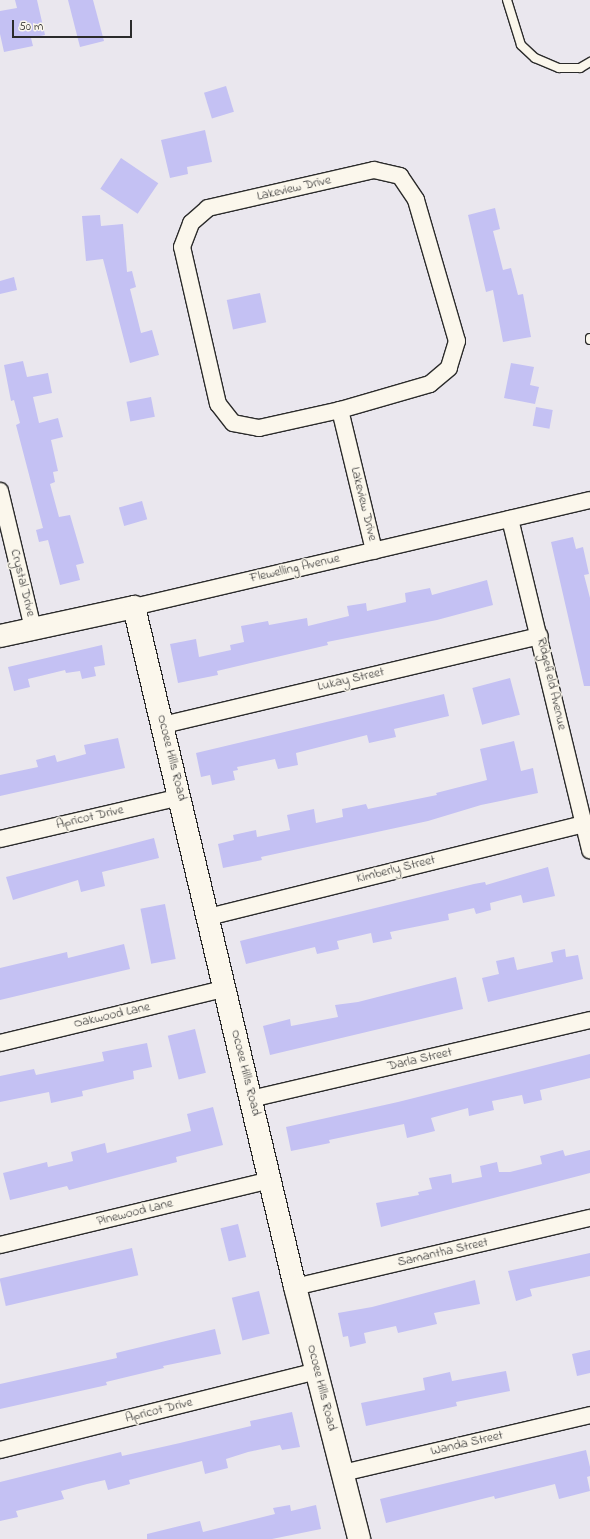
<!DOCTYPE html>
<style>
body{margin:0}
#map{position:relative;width:590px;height:1539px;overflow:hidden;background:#eae7ee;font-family:"Indie Flower",sans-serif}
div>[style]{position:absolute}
.building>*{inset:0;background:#c4c1f3;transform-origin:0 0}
.roads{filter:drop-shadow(1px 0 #2b2b2b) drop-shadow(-1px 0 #2b2b2b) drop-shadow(0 1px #2b2b2b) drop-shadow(0 -1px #2b2b2b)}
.lane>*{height:8px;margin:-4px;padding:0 4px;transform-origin:4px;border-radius:4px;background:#fbf7ec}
.street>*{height:16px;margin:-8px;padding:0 8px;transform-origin:8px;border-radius:8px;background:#fbf7ec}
.secondary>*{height:22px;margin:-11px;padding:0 11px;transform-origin:11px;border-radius:11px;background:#fbf7ec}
span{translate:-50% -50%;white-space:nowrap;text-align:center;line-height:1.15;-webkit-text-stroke:3px #fbf7ec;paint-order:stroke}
.street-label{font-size:13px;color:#2b2b2b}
.scale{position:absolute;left:12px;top:20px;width:120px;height:18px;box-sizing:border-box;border:2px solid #2b2b2b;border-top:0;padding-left:5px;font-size:12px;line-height:14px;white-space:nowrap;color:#2b2b2b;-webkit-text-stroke:3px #fbf7ec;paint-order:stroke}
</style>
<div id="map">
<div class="building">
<i style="clip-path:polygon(15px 0,37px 0,45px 35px,31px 38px,33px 46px,4px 52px,0 34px,0 11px,17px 8px)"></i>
<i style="clip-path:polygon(68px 0,93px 0,104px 41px,80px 47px)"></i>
<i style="left:226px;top:86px;width:27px;height:23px;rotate:73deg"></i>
<i style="clip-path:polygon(205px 130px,212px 162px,187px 167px,188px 174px,170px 178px,161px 140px)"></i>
<i style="left:121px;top:158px;width:45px;height:37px;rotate:34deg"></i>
<i style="clip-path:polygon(495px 208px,500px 229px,493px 231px,503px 270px,511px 268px,518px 295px,523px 294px,531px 337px,503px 342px,493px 290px,486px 292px,468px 215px)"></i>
<i style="clip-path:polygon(100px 215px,101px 226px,123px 224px,127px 272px,132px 271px,136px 287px,130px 289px,141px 333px,152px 330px,159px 355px,130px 363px,103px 259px,86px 261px,82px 216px)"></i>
<i style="clip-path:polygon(14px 277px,17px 290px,0 294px,0 281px)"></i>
<i style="left:260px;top:293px;width:30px;height:34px;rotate:78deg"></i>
<i style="clip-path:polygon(23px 361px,27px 377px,48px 373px,52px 393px,33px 397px,39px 423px,58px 418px,63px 437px,51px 440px,58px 471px,53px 472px,55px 482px,50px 484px,59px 517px,70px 515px,84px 563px,76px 565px,80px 580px,60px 585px,48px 540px,39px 542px,36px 530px,43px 528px,16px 425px,20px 423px,14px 400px,11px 401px,4px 365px)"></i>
<i style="clip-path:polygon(511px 363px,534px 367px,530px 385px,539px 387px,535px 404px,504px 398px)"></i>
<i style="left:151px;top:397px;width:20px;height:25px;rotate:79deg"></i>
<i style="left:536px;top:407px;width:17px;height:19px;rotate:10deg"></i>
<i style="left:142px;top:501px;width:19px;height:24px;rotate:74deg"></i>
<i style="clip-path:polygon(573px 537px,576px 549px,583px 547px,589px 574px,584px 575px,590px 598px,590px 686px,584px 686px,551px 542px)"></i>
<i style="clip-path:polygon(487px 580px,493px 605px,437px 620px,327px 642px,328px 645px,217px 671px,218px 675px,178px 683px,170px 644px,196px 639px,199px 657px,231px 650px,230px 645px,244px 642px,241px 626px,268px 621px,269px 625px,307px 618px,308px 626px,349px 616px,347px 606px,366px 603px,367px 611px,406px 602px,405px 593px,430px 588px,432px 595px)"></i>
<i style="clip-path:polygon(102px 645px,105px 665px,94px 667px,96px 676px,82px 679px,80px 671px,66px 673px,65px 670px,28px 679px,30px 687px,14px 691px,8px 667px)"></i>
<i style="left:510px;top:678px;width:38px;height:39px;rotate:75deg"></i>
<i style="clip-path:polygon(444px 694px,449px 716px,394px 729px,396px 737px,369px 743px,367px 735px,296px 753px,298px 765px,278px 769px,275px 759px,237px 767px,238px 770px,233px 771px,235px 780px,212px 785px,210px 775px,201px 777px,196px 753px)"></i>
<i style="clip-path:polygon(118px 738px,125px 768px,0 796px,0 775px,38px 767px,36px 760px,55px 755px,57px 762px,86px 754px,84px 745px)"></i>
<i style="clip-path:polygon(514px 741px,521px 771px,533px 768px,538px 793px,481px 805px,428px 821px,261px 857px,262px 860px,223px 868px,218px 844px,234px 840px,233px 835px,256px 830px,257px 837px,290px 830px,287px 815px,314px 809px,316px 823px,343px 817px,342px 809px,366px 804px,368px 809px,437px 795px,436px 793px,487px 780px,480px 749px)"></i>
<i style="clip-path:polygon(154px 838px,159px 858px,102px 872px,105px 886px,81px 892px,78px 880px,13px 900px,6px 877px)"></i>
<i style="clip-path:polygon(548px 867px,555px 896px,523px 903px,521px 895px,490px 903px,491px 910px,476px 914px,474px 908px,448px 914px,449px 920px,390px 932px,392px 939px,373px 943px,371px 933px,337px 941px,339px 949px,317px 954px,315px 947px,246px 964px,240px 941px,474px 884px,485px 882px,486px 885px)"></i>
<i style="left:165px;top:904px;width:56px;height:25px;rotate:79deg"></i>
<i style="clip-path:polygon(124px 944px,130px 969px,0 1000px,0 968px,67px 952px,68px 958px)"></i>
<i style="clip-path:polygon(565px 949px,566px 957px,578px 955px,583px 979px,488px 1002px,482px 978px,499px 974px,496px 961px,514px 957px,517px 970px,553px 962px,551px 952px)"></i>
<i style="clip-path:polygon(456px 977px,463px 1009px,270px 1055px,263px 1026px,290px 1019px,291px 1026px,338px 1017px,335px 1005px,358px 1002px)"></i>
<i style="left:195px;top:1029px;width:45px;height:28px;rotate:76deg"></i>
<i style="clip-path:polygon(147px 1043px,152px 1067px,133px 1071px,134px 1079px,82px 1091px,83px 1096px,51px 1103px,49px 1092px,0 1102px,0 1076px,34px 1069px,36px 1075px,104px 1061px,102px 1052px)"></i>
<i style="clip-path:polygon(590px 1054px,590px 1078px,540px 1090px,542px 1100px,524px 1104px,522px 1095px,492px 1101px,494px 1110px,469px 1116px,468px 1108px,431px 1118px,435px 1131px,407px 1138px,404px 1124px,329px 1140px,330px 1143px,291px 1151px,286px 1127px,398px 1102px)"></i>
<i style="clip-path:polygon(213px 1107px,223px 1145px,176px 1157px,177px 1162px,69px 1190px,67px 1186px,10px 1200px,3px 1173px,47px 1162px,48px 1167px,73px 1161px,71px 1152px,105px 1143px,107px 1153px,191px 1131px,187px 1114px)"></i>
<i style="clip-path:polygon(563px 1150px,565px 1156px,590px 1150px,590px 1173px,381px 1227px,376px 1203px,419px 1195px,418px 1192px,432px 1189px,429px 1178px,451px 1174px,452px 1183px,482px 1177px,480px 1166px,497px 1162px,499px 1172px,510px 1172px,542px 1164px,540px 1156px)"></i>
<i style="left:238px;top:1224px;width:34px;height:18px;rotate:76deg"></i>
<i style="left:132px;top:1248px;width:28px;height:136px;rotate:77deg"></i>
<i style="clip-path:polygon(590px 1253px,590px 1276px,530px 1289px,532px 1296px,516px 1301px,508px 1271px)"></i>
<i style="clip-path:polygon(475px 1280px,480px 1304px,434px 1313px,437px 1324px,398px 1333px,396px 1326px,364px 1333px,366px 1343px,350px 1347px,348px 1336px,343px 1337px,338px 1313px,372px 1307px)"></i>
<i style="left:259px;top:1291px;width:44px;height:28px;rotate:76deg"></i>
<i style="clip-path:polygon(215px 1329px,221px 1354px,163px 1366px,164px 1368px,106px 1382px,107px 1385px,0 1409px,0 1384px,117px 1358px,116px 1353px)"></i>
<i style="clip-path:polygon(590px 1350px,590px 1373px,577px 1376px,572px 1354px)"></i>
<i style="clip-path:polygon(506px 1371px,510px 1391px,456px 1402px,457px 1406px,366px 1426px,361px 1403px,425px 1390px,423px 1378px,450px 1372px,452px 1381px)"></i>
<i style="clip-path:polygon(292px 1412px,300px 1447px,282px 1450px,280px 1445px,248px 1452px,226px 1459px,228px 1468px,205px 1474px,202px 1461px,129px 1480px,130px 1484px,108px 1490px,105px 1480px,87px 1484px,61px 1491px,64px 1499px,16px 1511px,18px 1517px,0 1521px,0 1482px,121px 1452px,122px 1456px,180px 1443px,251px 1426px,250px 1421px)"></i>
<i style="clip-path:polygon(586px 1450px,590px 1467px,590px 1476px,587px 1477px,590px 1491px,559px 1499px,555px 1484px,495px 1499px,494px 1496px,386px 1523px,380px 1499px)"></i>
<i style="clip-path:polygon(290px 1505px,291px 1511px,316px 1505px,321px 1529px,272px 1539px,147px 1539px,147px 1534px,200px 1521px,203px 1532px,275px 1514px,273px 1508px)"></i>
</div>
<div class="roads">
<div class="lane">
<i style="left:507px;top:0;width:47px;rotate:72.7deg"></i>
<i style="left:521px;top:45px;width:19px;rotate:43deg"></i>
<i style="left:535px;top:58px;width:26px;rotate:23deg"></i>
<i style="left:559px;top:68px;width:21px"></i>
<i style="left:580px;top:68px;width:12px;rotate:-31deg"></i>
<i style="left:590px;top:338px;width:2px;rotate:90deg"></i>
</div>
<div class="street">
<i style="left:374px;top:170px;width:27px;rotate:13deg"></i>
<i style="left:400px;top:176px;width:29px;rotate:56deg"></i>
<i style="left:416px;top:200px;width:147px;rotate:73.8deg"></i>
<i style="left:457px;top:341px;width:28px;rotate:107deg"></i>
<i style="left:449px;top:368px;width:25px;rotate:140deg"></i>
<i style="left:430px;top:384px;width:94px;rotate:163.9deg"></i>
<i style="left:340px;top:410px;width:83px;rotate:167.5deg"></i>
<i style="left:259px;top:428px;width:26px;rotate:-169deg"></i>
<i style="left:233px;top:423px;width:24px;rotate:-128deg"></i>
<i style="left:218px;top:404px;width:161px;rotate:-102.9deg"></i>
<i style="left:182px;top:247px;width:26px;rotate:-69deg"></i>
<i style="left:191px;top:223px;width:23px;rotate:-41deg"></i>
<i style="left:208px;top:208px;width:170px;rotate:-12.9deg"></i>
<i style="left:340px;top:410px;width:145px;rotate:76.4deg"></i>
<i style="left:0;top:491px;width:141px;rotate:76.5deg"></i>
<i style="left:510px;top:519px;width:341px;rotate:76.4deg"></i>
<i style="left:134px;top:607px;width:468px;rotate:-13.2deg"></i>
<i style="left:163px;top:725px;width:387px;rotate:-13.3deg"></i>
<i style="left:0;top:839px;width:185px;rotate:-13.1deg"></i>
<i style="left:208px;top:917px;width:387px;rotate:-13.9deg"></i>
<i style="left:0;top:1043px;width:230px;rotate:-13.6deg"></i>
<i style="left:251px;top:1099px;width:348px;rotate:-13.1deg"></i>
<i style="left:0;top:1245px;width:279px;rotate:-13.5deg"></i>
<i style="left:295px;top:1287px;width:303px;rotate:-13.2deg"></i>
<i style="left:0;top:1450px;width:327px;rotate:-14deg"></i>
<i style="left:343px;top:1473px;width:254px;rotate:-13.2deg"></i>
</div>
<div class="secondary">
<i style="left:0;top:636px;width:137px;rotate:-12.2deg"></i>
<i style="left:134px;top:607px;width:699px;rotate:76.68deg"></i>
<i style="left:295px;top:1287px;width:260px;rotate:75.7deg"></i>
</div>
</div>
<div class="street-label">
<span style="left:294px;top:189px;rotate:-13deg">Lakeview Drive</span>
<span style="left:363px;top:504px;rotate:76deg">Lakeview Drive</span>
<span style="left:295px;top:569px;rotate:-13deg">Flewelling Avenue</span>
<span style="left:22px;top:583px;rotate:76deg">Crystal Drive</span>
<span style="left:351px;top:680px;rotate:-13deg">Lukay Street</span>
<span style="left:551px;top:684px;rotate:77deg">Ridgefield Avenue</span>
<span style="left:171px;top:758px;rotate:76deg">Ocoee Hills Road</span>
<span style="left:90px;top:818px;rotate:-13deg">Apricot Drive</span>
<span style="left:396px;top:870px;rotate:-14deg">Kimberly Street</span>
<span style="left:112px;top:1016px;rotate:-13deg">Oakwood Lane</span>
<span style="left:420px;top:1060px;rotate:-13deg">Darla Street</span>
<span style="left:245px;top:1073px;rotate:76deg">Ocoee Hills Road</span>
<span style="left:135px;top:1213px;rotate:-14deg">Pinewood Lane</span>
<span style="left:443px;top:1253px;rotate:-13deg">Samantha Street</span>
<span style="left:321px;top:1388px;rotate:76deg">Ocoee Hills Road</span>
<span style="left:159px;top:1411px;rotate:-14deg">Apricot Drive</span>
<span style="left:467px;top:1444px;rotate:-13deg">Wanda Street</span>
</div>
<div class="scale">50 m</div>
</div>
